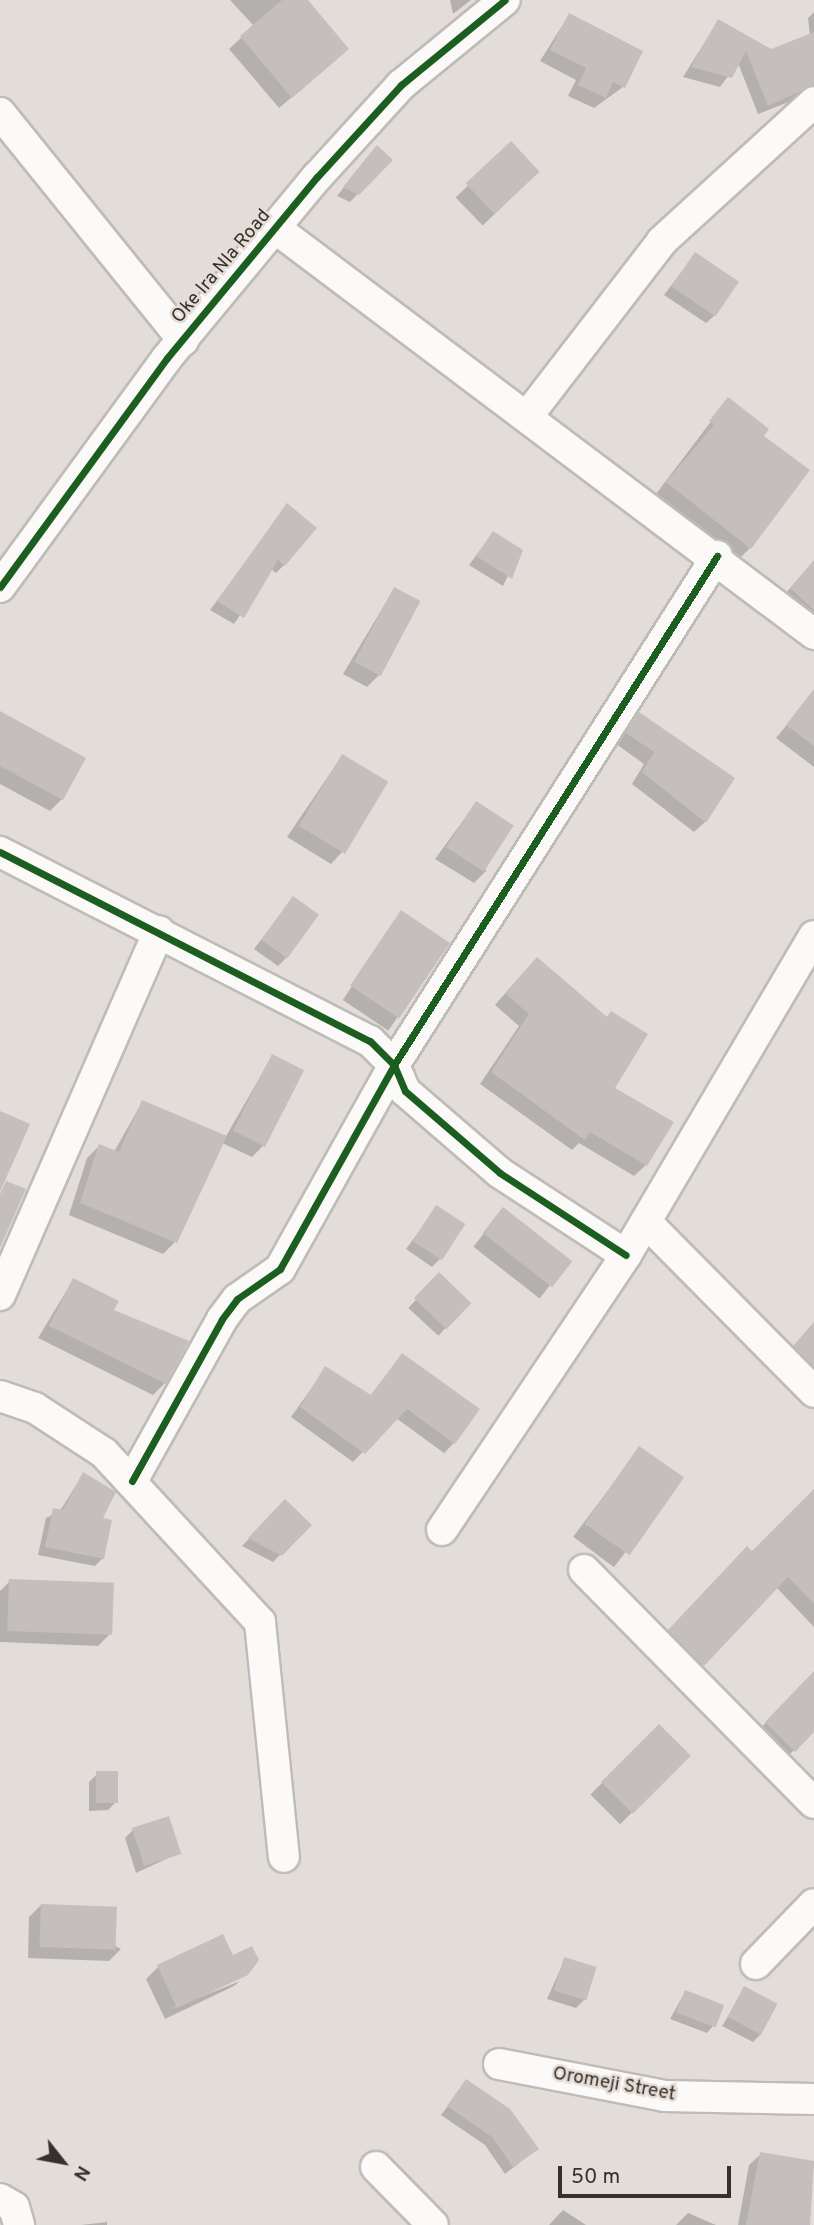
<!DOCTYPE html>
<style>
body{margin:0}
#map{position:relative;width:814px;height:2225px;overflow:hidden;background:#e2ddd9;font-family:Overpass,sans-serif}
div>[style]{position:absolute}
.shadow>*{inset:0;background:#0003;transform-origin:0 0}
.building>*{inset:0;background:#c4bfbe;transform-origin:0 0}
.roads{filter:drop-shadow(2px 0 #bfbcb8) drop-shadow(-2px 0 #bfbcb8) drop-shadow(0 2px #bfbcb8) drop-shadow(0 -2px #bfbcb8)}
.minor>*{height:30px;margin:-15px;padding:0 15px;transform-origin:15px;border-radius:15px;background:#fbfaf9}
.cycleway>*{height:7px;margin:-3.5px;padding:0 3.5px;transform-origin:3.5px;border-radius:3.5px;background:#1b5e20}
span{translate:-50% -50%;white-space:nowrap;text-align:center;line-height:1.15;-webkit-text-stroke:5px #e6ddd5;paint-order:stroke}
.street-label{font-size:19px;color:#35312e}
.north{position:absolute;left:28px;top:2127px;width:70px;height:70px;-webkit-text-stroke:5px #e6ddd5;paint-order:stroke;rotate:121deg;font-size:19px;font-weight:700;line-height:28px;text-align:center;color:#35312e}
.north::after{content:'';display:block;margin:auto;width:24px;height:32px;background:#35312e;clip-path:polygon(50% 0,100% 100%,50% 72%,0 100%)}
.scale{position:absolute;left:558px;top:2166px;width:173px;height:32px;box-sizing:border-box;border:4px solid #35312e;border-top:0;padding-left:9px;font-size:21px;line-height:24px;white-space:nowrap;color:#35312e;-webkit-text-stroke:5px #e6ddd5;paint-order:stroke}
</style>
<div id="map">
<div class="shadow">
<i style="clip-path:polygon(230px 0,306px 0,336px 60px,279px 108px,229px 49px,254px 26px)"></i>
<i style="clip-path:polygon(450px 0,471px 0,453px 14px)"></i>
<i style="clip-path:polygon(814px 12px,814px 92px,758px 114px,738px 63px,720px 87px,683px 77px,718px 21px,771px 51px,810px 36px,808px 18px)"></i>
<i style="clip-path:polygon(569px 15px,623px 87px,594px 108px,568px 96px,576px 80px,540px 61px)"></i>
<i style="left:511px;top:144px;width:39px;height:77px;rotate:46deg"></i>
<i style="clip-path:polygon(369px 155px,390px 160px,350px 202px,337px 196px)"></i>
<i style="clip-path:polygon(695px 254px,714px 316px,706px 323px,664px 295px)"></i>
<i style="clip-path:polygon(728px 399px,761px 436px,750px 548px,739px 559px,656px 494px)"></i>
<i style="clip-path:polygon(288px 505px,284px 565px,276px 573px,271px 569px,234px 624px,210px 610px)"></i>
<i style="clip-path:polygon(493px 533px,520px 550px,503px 586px,469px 565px)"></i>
<i style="clip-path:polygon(814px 561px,814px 626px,779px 601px)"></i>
<i style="clip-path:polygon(394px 589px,379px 675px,367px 687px,343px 674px)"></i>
<i style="clip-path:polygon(806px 702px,814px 708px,814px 767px,776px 738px)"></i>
<i style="clip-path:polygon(0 713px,62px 799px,50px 811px,0 784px)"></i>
<i style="clip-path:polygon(639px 715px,705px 822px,694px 832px,632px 784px,644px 764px,616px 744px)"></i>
<i style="clip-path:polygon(342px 756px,342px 852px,331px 864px,287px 837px)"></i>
<i style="clip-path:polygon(476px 803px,486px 871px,474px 883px,435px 859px)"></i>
<i style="clip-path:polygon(293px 898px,286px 958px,278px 966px,254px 949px)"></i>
<i style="left:402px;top:912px;width:55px;height:106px;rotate:34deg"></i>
<i style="clip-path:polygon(526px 970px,605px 1019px,611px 1013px,613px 1088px,646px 1165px,634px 1176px,579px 1143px,572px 1150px,480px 1084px,519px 1026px,495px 1005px)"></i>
<i style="clip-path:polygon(272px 1056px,264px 1145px,252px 1157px,222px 1143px,175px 1242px,163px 1254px,69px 1215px,87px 1158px,99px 1146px,114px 1152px,142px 1102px,225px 1138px)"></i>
<i style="clip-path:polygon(437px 1207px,440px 1259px,432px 1267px,406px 1249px)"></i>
<i style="left:503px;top:1209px;width:84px;height:48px;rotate:38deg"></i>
<i style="left:439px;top:1275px;width:41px;height:45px;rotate:43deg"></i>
<i style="clip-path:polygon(73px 1280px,165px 1383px,153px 1395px,38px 1338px)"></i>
<i style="clip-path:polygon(814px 1324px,814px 1389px,784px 1357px)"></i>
<i style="clip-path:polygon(402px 1355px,454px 1443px,444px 1453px,396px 1418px,353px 1462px,291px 1417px,326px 1368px,370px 1396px)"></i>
<i style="left:640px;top:1448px;width:51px;height:111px;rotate:37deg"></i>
<i style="clip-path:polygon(83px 1474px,101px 1519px,103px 1558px,95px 1566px,38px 1555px,46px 1518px,60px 1511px)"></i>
<i style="clip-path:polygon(814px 1491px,814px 1627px,776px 1587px,691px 1676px,658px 1643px,736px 1560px,752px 1553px)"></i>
<i style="clip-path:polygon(277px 1509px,281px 1554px,273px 1562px,242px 1546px)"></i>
<i style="clip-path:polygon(10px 1581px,110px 1634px,98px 1646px,0 1642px,0 1591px)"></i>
<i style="clip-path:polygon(814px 1673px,814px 1730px,782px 1762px,754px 1735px)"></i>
<i style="left:659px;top:1726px;width:42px;height:97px;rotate:45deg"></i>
<i style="clip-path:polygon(97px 1774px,116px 1802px,108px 1810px,89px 1811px,89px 1782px)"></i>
<i style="clip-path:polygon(133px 1830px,179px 1853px,136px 1873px,125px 1838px)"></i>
<i style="clip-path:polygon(41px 1905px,121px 1949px,109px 1961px,28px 1958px,29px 1917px)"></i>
<i style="clip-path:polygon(233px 1957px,245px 1974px,168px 2010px,240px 1981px,234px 1986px,165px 2019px,146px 1979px,158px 1967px)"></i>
<i style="clip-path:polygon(565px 1959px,584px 2000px,576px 2008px,547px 1999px)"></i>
<i style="clip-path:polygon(745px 1989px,761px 2034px,753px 2042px,722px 2026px)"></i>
<i style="clip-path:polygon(685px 1992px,714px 2025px,707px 2033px,670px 2019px)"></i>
<i style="clip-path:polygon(467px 2081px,537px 2149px,505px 2174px,485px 2145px,441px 2115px)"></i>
<i style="clip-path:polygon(761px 2154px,814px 2163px,808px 2225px,738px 2225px,749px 2165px)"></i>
<i style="clip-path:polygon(563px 2210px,586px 2225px,549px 2225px)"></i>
<i style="clip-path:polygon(688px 2213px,716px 2225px,676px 2225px)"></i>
<i style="clip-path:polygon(107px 2222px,107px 2225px,81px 2225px)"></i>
</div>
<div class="building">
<i style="clip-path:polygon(282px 0,308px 0,349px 49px,292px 98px,240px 36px)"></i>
<i style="clip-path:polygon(569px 13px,643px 51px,625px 88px,613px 82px,606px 98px,578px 85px,586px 68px,550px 50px)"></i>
<i style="clip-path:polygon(718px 19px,771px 49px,814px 32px,814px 85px,768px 106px,746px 51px,732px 78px,691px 67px)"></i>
<i style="left:511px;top:141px;width:42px;height:62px;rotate:47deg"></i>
<i style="clip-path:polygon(377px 145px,393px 160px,359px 195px,343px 187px)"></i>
<i style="left:695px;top:252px;width:53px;height:42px;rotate:34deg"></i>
<i style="clip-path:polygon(728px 397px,769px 429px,764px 436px,810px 470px,751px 549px,666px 482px,714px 425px,709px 421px)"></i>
<i style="clip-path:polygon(287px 503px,317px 528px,285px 566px,278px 560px,244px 618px,217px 601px)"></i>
<i style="clip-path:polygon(493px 531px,523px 550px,512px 579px,476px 556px)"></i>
<i style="clip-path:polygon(814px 560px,814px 610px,790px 588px)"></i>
<i style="left:394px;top:587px;width:30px;height:85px;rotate:28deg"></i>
<i style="clip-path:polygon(814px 689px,814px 746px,786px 725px)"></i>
<i style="clip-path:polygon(0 711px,86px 758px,63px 800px,0 766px)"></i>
<i style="clip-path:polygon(639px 712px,735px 778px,706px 823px,642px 772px,654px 752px,626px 733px)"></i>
<i style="left:342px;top:754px;width:54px;height:84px;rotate:31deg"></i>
<i style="left:476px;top:801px;width:45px;height:55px;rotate:33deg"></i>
<i style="left:293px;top:896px;width:32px;height:54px;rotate:36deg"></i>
<i style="left:401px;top:910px;width:59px;height:91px;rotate:34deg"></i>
<i style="clip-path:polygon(537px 957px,607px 1017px,611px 1011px,648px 1034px,615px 1088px,674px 1122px,647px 1166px,590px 1132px,585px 1140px,491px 1072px,529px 1014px,505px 993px)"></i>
<i style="left:272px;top:1054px;width:36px;height:86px;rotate:27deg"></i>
<i style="clip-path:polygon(142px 1100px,227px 1136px,177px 1243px,80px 1203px,99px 1144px,119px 1152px)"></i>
<i style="clip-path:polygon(0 1111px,30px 1124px,0 1192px)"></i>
<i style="clip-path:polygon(6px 1181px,26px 1189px,0 1248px,0 1194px)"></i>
<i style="left:436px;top:1205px;width:35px;height:43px;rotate:33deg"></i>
<i style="left:503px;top:1207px;width:88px;height:33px;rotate:38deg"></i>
<i style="left:439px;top:1272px;width:45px;height:36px;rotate:44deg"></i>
<i style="clip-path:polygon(73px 1278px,119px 1301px,114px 1310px,189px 1341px,166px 1384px,49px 1326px)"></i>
<i style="clip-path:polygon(814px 1322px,814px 1367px,793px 1346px)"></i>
<i style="clip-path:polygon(402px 1353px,480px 1409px,455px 1444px,407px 1409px,365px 1454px,300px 1407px,325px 1366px,371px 1395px)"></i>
<i style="left:639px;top:1446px;width:55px;height:95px;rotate:35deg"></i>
<i style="clip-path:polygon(83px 1472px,116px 1492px,103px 1518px,112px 1520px,104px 1559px,45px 1547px,53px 1508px,63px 1510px)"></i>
<i style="clip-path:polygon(814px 1489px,814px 1604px,788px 1577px,704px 1666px,668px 1630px,747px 1546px,752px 1551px)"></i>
<i style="clip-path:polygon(285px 1499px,312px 1525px,282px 1556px,248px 1538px)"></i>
<i style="left:9px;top:1579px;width:105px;height:52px;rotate:2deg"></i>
<i style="clip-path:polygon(814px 1671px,814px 1732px,795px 1752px,765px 1722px)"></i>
<i style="left:659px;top:1724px;width:45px;height:82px;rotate:45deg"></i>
<i style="left:118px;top:1771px;width:32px;height:22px;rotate:90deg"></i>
<i style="left:169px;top:1816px;width:40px;height:39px;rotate:72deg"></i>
<i style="left:41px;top:1904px;width:76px;height:43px;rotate:2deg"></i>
<i style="clip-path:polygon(223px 1934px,233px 1955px,252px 1946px,259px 1960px,248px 1975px,177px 2008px,157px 1965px)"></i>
<i style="left:564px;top:1957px;width:34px;height:35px;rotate:17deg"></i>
<i style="left:744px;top:1986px;width:38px;height:35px;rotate:28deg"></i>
<i style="left:685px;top:1990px;width:42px;height:24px;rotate:21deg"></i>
<i style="clip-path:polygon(466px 2079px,510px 2109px,539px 2149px,513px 2167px,492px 2137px,447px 2106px)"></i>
<i style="clip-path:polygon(760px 2152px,814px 2161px,810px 2225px,746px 2225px)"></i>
</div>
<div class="roads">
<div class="minor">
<i style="left:0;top:113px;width:292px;rotate:51.1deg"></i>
<i style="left:275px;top:228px;width:675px;rotate:36.99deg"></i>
<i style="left:529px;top:414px;width:218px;rotate:-52.4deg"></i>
<i style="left:662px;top:241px;width:206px;rotate:-42.4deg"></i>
<i style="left:0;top:587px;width:283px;rotate:-53.9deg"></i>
<i style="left:167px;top:358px;width:235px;rotate:-50.4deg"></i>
<i style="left:317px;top:177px;width:125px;rotate:-47.6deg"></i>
<i style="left:401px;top:85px;width:134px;rotate:-39.3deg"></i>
<i style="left:0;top:852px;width:415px;rotate:27.1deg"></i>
<i style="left:370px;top:1041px;width:34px;rotate:45deg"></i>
<i style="left:394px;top:1065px;width:28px;rotate:67deg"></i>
<i style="left:405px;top:1091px;width:125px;rotate:40.8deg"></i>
<i style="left:500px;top:1173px;width:150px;rotate:33.1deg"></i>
<i style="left:646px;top:1222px;width:239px;rotate:45.3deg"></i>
<i style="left:0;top:1295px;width:397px;rotate:-66.4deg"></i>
<i style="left:0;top:1396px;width:37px;rotate:19deg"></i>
<i style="left:35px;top:1408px;width:82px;rotate:33.1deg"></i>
<i style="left:104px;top:1453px;width:230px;rotate:47.3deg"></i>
<i style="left:260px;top:1622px;width:236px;rotate:84.2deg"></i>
<i style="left:132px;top:1481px;width:185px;rotate:-60.9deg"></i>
<i style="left:222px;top:1319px;width:25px;rotate:-53deg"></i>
<i style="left:237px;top:1299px;width:52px;rotate:-34.9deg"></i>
<i style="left:280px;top:1269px;width:234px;rotate:-60.8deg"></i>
<i style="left:394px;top:1065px;width:603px;rotate:-57.6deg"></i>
<i style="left:442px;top:1530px;width:331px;rotate:-56.2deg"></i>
<i style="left:626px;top:1255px;width:370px;rotate:-59.5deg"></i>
<i style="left:584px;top:1570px;width:327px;rotate:45.4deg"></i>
<i style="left:756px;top:1964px;width:83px;rotate:-46deg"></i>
<i style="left:499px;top:2064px;width:169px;rotate:10.9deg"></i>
<i style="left:665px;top:2096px;width:149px;rotate:1.2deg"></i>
<i style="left:376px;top:2167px;width:81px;rotate:45.5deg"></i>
<i style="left:0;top:2199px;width:16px;rotate:30deg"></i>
<i style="left:14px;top:2207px;width:19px;rotate:74deg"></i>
</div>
</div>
<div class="cycleway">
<i style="left:0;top:587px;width:283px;rotate:-53.9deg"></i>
<i style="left:167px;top:358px;width:235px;rotate:-50.4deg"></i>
<i style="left:317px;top:177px;width:125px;rotate:-47.6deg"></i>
<i style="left:401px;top:85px;width:134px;rotate:-39.3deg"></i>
<i style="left:0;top:852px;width:415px;rotate:27.1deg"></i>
<i style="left:370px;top:1041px;width:34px;rotate:45deg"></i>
<i style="left:394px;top:1065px;width:28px;rotate:67deg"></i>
<i style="left:405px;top:1091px;width:125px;rotate:40.8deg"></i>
<i style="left:500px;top:1173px;width:150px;rotate:33.1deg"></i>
<i style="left:132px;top:1481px;width:185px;rotate:-60.9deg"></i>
<i style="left:222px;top:1319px;width:25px;rotate:-53deg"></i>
<i style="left:237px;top:1299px;width:52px;rotate:-34.9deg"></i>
<i style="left:280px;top:1269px;width:234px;rotate:-60.8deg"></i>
<i style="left:394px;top:1065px;width:603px;rotate:-57.6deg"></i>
</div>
<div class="street-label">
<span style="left:222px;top:267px;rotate:-50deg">Oke Ira Nla Road</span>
<span style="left:614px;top:2085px;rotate:10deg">Oromeji Street</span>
</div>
<div class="north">N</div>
<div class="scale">50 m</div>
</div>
